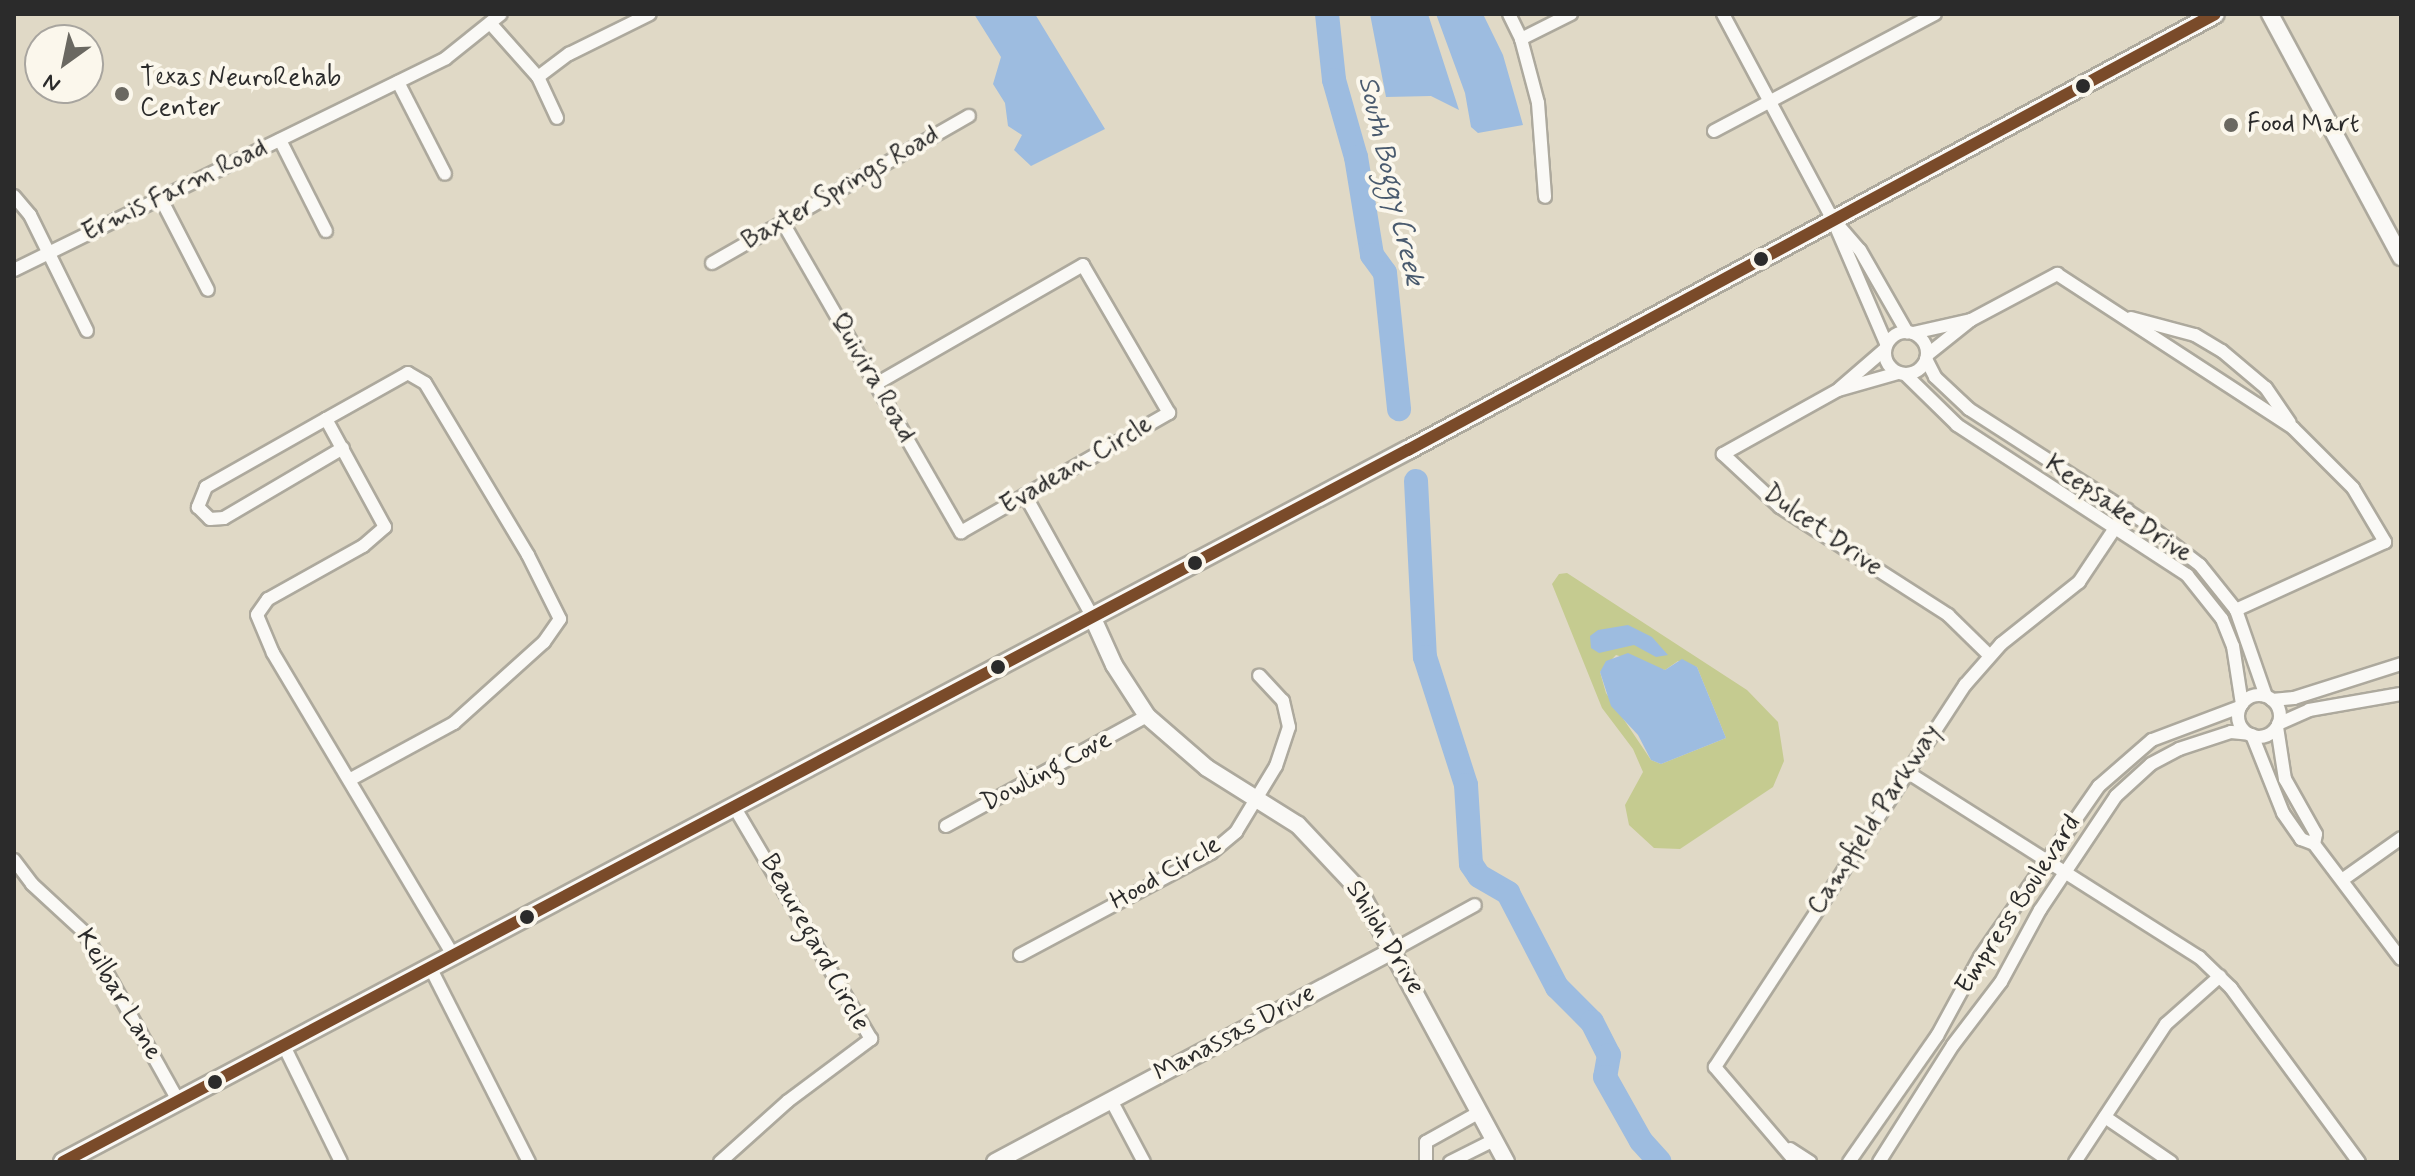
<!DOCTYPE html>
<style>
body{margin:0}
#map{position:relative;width:2415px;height:1176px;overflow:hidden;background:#e0d9c6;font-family:Mynerve,sans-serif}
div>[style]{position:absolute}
.green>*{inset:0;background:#c5cb90}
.water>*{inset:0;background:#9dbce0}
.river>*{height:24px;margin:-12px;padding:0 12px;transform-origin:12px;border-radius:12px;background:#9dbce0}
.roads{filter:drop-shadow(2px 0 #ada99d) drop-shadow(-2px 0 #ada99d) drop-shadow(0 2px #ada99d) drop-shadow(0 -2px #ada99d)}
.minor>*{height:12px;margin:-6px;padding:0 6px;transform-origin:6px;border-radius:6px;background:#faf9f6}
.minor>.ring{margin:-6px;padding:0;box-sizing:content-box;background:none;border:12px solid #faf9f6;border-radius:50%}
.tertiary>*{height:16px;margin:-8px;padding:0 8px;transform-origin:8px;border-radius:8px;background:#faf9f6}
.secondary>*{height:18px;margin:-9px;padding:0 9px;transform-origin:9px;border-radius:9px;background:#faf9f6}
.bus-1>*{height:12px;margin:-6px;padding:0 6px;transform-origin:6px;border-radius:6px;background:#7a4b2a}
.dots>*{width:22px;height:22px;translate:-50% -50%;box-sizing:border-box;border:4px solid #fbf7ec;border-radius:50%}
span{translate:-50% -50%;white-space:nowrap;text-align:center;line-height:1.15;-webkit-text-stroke:8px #fbf7ec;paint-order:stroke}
.poi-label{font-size:26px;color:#2b2b2b}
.left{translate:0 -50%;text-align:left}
.street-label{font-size:26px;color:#2b2b2b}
.water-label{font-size:28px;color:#495a6e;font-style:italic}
.frame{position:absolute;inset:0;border:16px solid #2b2b2b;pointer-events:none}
.north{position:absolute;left:24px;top:24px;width:80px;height:80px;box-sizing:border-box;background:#fbf7ec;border:2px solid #a8a59f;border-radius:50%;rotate:213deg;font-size:22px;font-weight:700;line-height:32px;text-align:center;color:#2b2b2b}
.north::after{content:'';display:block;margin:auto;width:28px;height:36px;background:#6a6861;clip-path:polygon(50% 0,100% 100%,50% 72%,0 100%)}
</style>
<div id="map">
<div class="green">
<i style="clip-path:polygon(evenodd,1567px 573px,1747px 690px,1778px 722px,1784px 761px,1773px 787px,1680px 849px,1654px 848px,1629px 825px,1625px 805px,1643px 772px,1633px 749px,1602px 708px,1552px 584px,1559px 574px,1567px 573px,1616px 655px,1665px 670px,1678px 661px,1697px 667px,1726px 738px,1661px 764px,1651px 760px,1606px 693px,1600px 672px,1616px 655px)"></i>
</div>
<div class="water">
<i style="clip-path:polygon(974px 14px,1035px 14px,1105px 129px,1031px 166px,1014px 150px,1022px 135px,1008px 126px,1005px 103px,993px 84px,1001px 57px)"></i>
<i style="clip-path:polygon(1370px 14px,1428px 14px,1459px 110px,1431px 96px,1386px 97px)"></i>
<i style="clip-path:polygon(1436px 14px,1483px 14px,1503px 55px,1523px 125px,1478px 133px,1471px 127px,1465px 93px)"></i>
<i style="clip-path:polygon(1628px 625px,1652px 637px,1668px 655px,1656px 657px,1634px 645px,1599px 653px,1591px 648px,1590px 636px,1598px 630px)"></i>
<i style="clip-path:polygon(1628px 653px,1665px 670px,1682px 659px,1697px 667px,1726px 738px,1661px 764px,1651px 760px,1638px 735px,1611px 706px,1600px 672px,1606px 661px)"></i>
</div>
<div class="river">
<i style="left:1327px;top:14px;width:66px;rotate:83.9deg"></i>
<i style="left:1334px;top:80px;width:80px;rotate:74.1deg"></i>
<i style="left:1356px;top:157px;width:99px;rotate:80.7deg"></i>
<i style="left:1372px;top:255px;width:22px;rotate:54deg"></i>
<i style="left:1385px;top:273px;width:137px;rotate:84.1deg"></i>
<i style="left:1416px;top:481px;width:176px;rotate:87.1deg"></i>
<i style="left:1425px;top:657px;width:134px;rotate:72.2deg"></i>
<i style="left:1466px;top:785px;width:79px;rotate:86.4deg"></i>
<i style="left:1471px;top:864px;width:14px;rotate:56deg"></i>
<i style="left:1479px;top:876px;width:34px;rotate:30deg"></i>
<i style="left:1508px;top:893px;width:106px;rotate:62.5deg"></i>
<i style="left:1557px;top:987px;width:49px;rotate:45deg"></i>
<i style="left:1592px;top:1022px;width:37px;rotate:63deg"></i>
<i style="left:1609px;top:1055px;width:22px;rotate:100deg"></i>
<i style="left:1605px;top:1077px;width:73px;rotate:60.6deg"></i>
<i style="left:1641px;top:1141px;width:28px;rotate:48deg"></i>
</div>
<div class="roads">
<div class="minor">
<i style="left:1509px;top:14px;width:28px;rotate:64deg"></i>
<i style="left:1521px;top:39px;width:66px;rotate:75.1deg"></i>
<i style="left:1538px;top:103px;width:94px;rotate:85.7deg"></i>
<i style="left:1723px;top:14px;width:234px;rotate:61.9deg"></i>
<i style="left:1833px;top:220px;width:134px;rotate:66.7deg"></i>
<i style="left:490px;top:23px;width:72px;rotate:48.4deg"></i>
<i style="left:538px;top:77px;width:45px;rotate:65.1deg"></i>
<i style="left:1521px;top:39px;width:56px;rotate:-26.6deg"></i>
<i style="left:538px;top:77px;width:39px;rotate:-37deg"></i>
<i style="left:569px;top:54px;width:90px;rotate:-26.3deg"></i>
<i style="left:398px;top:82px;width:103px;rotate:62.9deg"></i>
<i style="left:1714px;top:131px;width:250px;rotate:-27.9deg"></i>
<i style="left:280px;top:140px;width:102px;rotate:63.2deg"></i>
<i style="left:14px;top:196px;width:25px;rotate:50deg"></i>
<i style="left:30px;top:215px;width:129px;rotate:63.8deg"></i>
<i style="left:161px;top:199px;width:102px;rotate:62.7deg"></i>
<i style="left:783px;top:223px;width:357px;rotate:60.1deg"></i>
<i style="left:961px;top:532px;width:240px;rotate:-29.8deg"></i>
<i style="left:1169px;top:413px;width:171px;rotate:-120.2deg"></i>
<i style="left:1083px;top:265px;width:239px;rotate:150.1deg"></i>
<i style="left:1838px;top:225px;width:33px;rotate:49deg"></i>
<i style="left:1860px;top:250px;width:95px;rotate:60.2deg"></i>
<i style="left:712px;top:263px;width:296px;rotate:-29.8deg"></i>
<i style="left:14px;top:270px;width:481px;rotate:-26.1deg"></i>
<i style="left:446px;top:58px;width:70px;rotate:-38.7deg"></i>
<i style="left:2131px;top:318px;width:66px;rotate:14.9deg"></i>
<i style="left:2195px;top:335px;width:31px;rotate:31deg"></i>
<i style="left:2222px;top:351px;width:57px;rotate:40.1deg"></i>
<i style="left:2266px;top:388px;width:42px;rotate:55.6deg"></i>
<i class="ring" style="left:1885px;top:332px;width:30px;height:30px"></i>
<i style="left:1913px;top:333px;width:59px;rotate:-12.6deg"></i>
<i style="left:1927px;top:355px;width:56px;rotate:-38.5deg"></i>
<i style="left:1971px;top:320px;width:98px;rotate:-28.1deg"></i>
<i style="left:2057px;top:274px;width:282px;rotate:33.1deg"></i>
<i style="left:2293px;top:428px;width:85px;rotate:45deg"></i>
<i style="left:2353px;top:488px;width:63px;rotate:59.3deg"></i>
<i style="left:2385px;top:542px;width:164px;rotate:155.5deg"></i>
<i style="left:1926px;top:359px;width:20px;rotate:63deg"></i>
<i style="left:1935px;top:377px;width:47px;rotate:43.3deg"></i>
<i style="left:1969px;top:409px;width:207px;rotate:32.8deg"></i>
<i style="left:2143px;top:521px;width:72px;rotate:37.7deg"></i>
<i style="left:2200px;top:565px;width:58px;rotate:51.3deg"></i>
<i style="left:2236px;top:610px;width:91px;rotate:70.8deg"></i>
<i style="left:1898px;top:373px;width:62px;rotate:164.2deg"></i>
<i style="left:1838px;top:390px;width:132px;rotate:150.9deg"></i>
<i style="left:1723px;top:454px;width:78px;rotate:42.9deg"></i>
<i style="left:1780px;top:507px;width:200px;rotate:32.7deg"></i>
<i style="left:1948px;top:615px;width:57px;rotate:44.3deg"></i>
<i style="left:1905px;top:374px;width:73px;rotate:44.4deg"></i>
<i style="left:1957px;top:425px;width:275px;rotate:33.1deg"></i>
<i style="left:2187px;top:575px;width:56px;rotate:51.5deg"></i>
<i style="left:2222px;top:619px;width:29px;rotate:68deg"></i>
<i style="left:2233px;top:646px;width:59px;rotate:81.2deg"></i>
<i style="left:1840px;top:388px;width:58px;rotate:-40.8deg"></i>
<i style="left:326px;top:419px;width:138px;rotate:150.5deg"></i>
<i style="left:206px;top:487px;width:22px;rotate:112deg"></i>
<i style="left:198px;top:507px;width:17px;rotate:45deg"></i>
<i style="left:210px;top:519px;width:14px;rotate:-4deg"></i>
<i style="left:224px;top:518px;width:138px;rotate:-30.5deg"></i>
<i style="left:1025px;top:495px;width:136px;rotate:61deg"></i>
<i class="ring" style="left:2238px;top:695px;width:30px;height:30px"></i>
<i style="left:2272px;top:700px;width:22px;rotate:-5deg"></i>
<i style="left:2294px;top:698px;width:112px;rotate:-17.6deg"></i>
<i style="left:2278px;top:724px;width:34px;rotate:-24deg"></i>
<i style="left:2309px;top:710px;width:93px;rotate:-9.9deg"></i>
<i style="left:2277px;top:727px;width:53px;rotate:81.3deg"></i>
<i style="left:2285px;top:779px;width:63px;rotate:60.6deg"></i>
<i style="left:2316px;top:834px;width:10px;rotate:101deg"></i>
<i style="left:2252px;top:735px;width:84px;rotate:68.3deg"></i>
<i style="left:2283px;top:813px;width:32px;rotate:55deg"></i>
<i style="left:2301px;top:839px;width:14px;rotate:21deg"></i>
<i style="left:2314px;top:844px;width:144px;rotate:52.9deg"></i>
<i style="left:1907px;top:772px;width:346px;rotate:32.4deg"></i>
<i style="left:2199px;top:957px;width:45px;rotate:44.1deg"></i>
<i style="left:2231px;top:988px;width:216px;rotate:53.7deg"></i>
<i style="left:351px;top:779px;width:117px;rotate:-28.5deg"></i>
<i style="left:454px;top:723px;width:121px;rotate:-42deg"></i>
<i style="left:544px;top:642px;width:28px;rotate:-55deg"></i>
<i style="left:560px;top:619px;width:72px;rotate:-116.6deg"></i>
<i style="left:528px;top:555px;width:200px;rotate:-120.9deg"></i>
<i style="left:425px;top:383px;width:20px;rotate:-150deg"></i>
<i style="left:408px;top:373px;width:94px;rotate:150.7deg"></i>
<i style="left:326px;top:419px;width:123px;rotate:61.4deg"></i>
<i style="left:385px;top:527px;width:29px;rotate:139deg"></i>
<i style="left:363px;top:546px;width:109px;rotate:150.8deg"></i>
<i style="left:268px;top:599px;width:19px;rotate:125deg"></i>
<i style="left:257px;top:615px;width:41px;rotate:67.2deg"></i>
<i style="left:273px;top:653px;width:352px;rotate:59.2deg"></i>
<i style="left:946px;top:826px;width:229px;rotate:-28.7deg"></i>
<i style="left:14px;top:860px;width:30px;rotate:53deg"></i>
<i style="left:32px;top:884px;width:71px;rotate:42.7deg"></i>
<i style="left:84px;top:932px;width:195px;rotate:60.8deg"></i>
<i style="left:2342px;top:880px;width:72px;rotate:-35.4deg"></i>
<i style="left:1395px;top:949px;width:91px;rotate:-28.8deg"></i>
<i style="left:1020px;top:955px;width:217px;rotate:-28.1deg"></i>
<i style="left:1211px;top:853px;width:33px;rotate:-40deg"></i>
<i style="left:1236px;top:832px;width:77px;rotate:-58.8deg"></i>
<i style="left:1276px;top:766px;width:41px;rotate:-71.6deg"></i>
<i style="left:1289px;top:727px;width:27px;rotate:-103deg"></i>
<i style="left:1283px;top:701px;width:35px;rotate:-133deg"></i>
<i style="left:430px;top:967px;width:219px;rotate:63.1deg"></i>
<i style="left:283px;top:1044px;width:131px;rotate:63.8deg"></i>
<i style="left:1111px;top:1100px;width:70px;rotate:62deg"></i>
<i style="left:2105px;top:1117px;width:80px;rotate:34.3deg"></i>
<i style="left:1790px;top:1149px;width:24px;rotate:33deg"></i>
<i style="left:720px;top:1162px;width:91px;rotate:-41.9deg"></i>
<i style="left:788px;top:1101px;width:104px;rotate:-36.8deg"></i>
<i style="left:871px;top:1039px;width:270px;rotate:-120.5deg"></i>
<i style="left:1426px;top:1162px;width:20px;rotate:-90deg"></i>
<i style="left:1426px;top:1142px;width:62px;rotate:-29.1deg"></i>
<i style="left:1450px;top:1162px;width:49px;rotate:-26.6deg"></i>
<i style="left:1796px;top:1162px;width:125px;rotate:-130.5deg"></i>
<i style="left:1715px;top:1067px;width:457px;rotate:-56.8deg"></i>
<i style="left:1965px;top:685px;width:55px;rotate:-48.7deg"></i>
<i style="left:2001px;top:644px;width:100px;rotate:-38.5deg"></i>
<i style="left:2079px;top:582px;width:87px;rotate:-56.3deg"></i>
<i style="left:1849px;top:1162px;width:154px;rotate:-55.1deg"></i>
<i style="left:1937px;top:1036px;width:90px;rotate:-61.4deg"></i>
<i style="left:1980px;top:957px;width:208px;rotate:-55.2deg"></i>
<i style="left:2099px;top:786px;width:70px;rotate:-41deg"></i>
<i style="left:2152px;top:740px;width:94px;rotate:-20.6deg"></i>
<i style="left:1879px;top:1162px;width:138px;rotate:-57.7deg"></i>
<i style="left:1953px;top:1045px;width:79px;rotate:-52.7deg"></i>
<i style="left:2001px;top:982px;width:82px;rotate:-61.6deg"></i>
<i style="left:2040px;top:910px;width:137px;rotate:-56.3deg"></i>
<i style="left:2116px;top:796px;width:47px;rotate:-42.4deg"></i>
<i style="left:2151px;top:764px;width:32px;rotate:-28deg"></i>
<i style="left:2179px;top:749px;width:55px;rotate:-18.1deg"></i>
<i style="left:2231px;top:732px;width:18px;rotate:6deg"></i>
<i style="left:2075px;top:1162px;width:165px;rotate:-56.6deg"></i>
<i style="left:2166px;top:1024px;width:72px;rotate:-41.6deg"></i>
</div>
<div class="tertiary">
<i style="left:2270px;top:14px;width:276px;rotate:61.7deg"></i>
<i style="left:1091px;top:614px;width:56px;rotate:65.7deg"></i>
<i style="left:1114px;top:665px;width:61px;rotate:57.1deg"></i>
<i style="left:1147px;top:716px;width:79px;rotate:40.9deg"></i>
<i style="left:1207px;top:768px;width:107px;rotate:32.1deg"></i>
<i style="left:1298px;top:825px;width:89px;rotate:46.8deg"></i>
<i style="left:1359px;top:890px;width:309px;rotate:61.6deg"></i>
<i style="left:995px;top:1162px;width:453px;rotate:-28deg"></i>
</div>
<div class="secondary">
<i style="left:63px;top:1162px;width:1522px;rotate:-27.9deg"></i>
<i style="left:1408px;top:450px;width:917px;rotate:-28.38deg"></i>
</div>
</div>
<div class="bus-1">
<i style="left:63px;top:1162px;width:1522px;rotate:-27.9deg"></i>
<i style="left:1408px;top:450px;width:917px;rotate:-28.38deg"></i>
</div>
<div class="dots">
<i style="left:2083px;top:86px;background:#2b2b2b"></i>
<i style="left:122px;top:94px;background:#6a6861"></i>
<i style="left:2231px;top:125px;background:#6a6861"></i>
<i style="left:1761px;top:259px;background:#2b2b2b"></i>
<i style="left:1195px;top:563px;background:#2b2b2b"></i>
<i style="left:998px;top:667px;background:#2b2b2b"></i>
<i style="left:527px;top:917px;background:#2b2b2b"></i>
<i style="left:215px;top:1082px;background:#2b2b2b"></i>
</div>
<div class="poi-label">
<span class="left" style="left:140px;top:94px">Texas NeuroRehab<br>Center</span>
<span class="left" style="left:2247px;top:125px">Food Mart</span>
</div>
<div class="street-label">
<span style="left:841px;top:189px;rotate:-30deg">Baxter Springs Road</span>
<span style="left:175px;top:191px;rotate:-26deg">Ermis Farm Road</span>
<span style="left:872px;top:378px;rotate:60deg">Quivira Road</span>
<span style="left:1077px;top:466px;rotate:-30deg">Evadean Circle</span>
<span style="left:2118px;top:510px;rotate:34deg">Keepsake Drive</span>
<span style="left:1822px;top:531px;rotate:35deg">Dulcet Drive</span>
<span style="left:1047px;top:772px;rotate:-28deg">Dowling Cove</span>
<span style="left:1875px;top:820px;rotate:-57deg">Campfield Parkway</span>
<span style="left:1166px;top:874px;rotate:-30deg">Hood Circle</span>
<span style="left:2019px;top:905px;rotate:-57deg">Empress Boulevard</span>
<span style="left:1384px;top:938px;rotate:59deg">Shiloh Drive</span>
<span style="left:814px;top:943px;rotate:61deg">Beauregard Circle</span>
<span style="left:118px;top:995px;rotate:60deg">Keilbar Lane</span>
<span style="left:1235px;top:1034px;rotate:-28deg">Manassas Drive</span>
</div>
<div class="water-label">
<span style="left:1390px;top:181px;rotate:77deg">South Boggy Creek</span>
</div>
<div class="frame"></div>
<div class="north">N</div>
</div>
